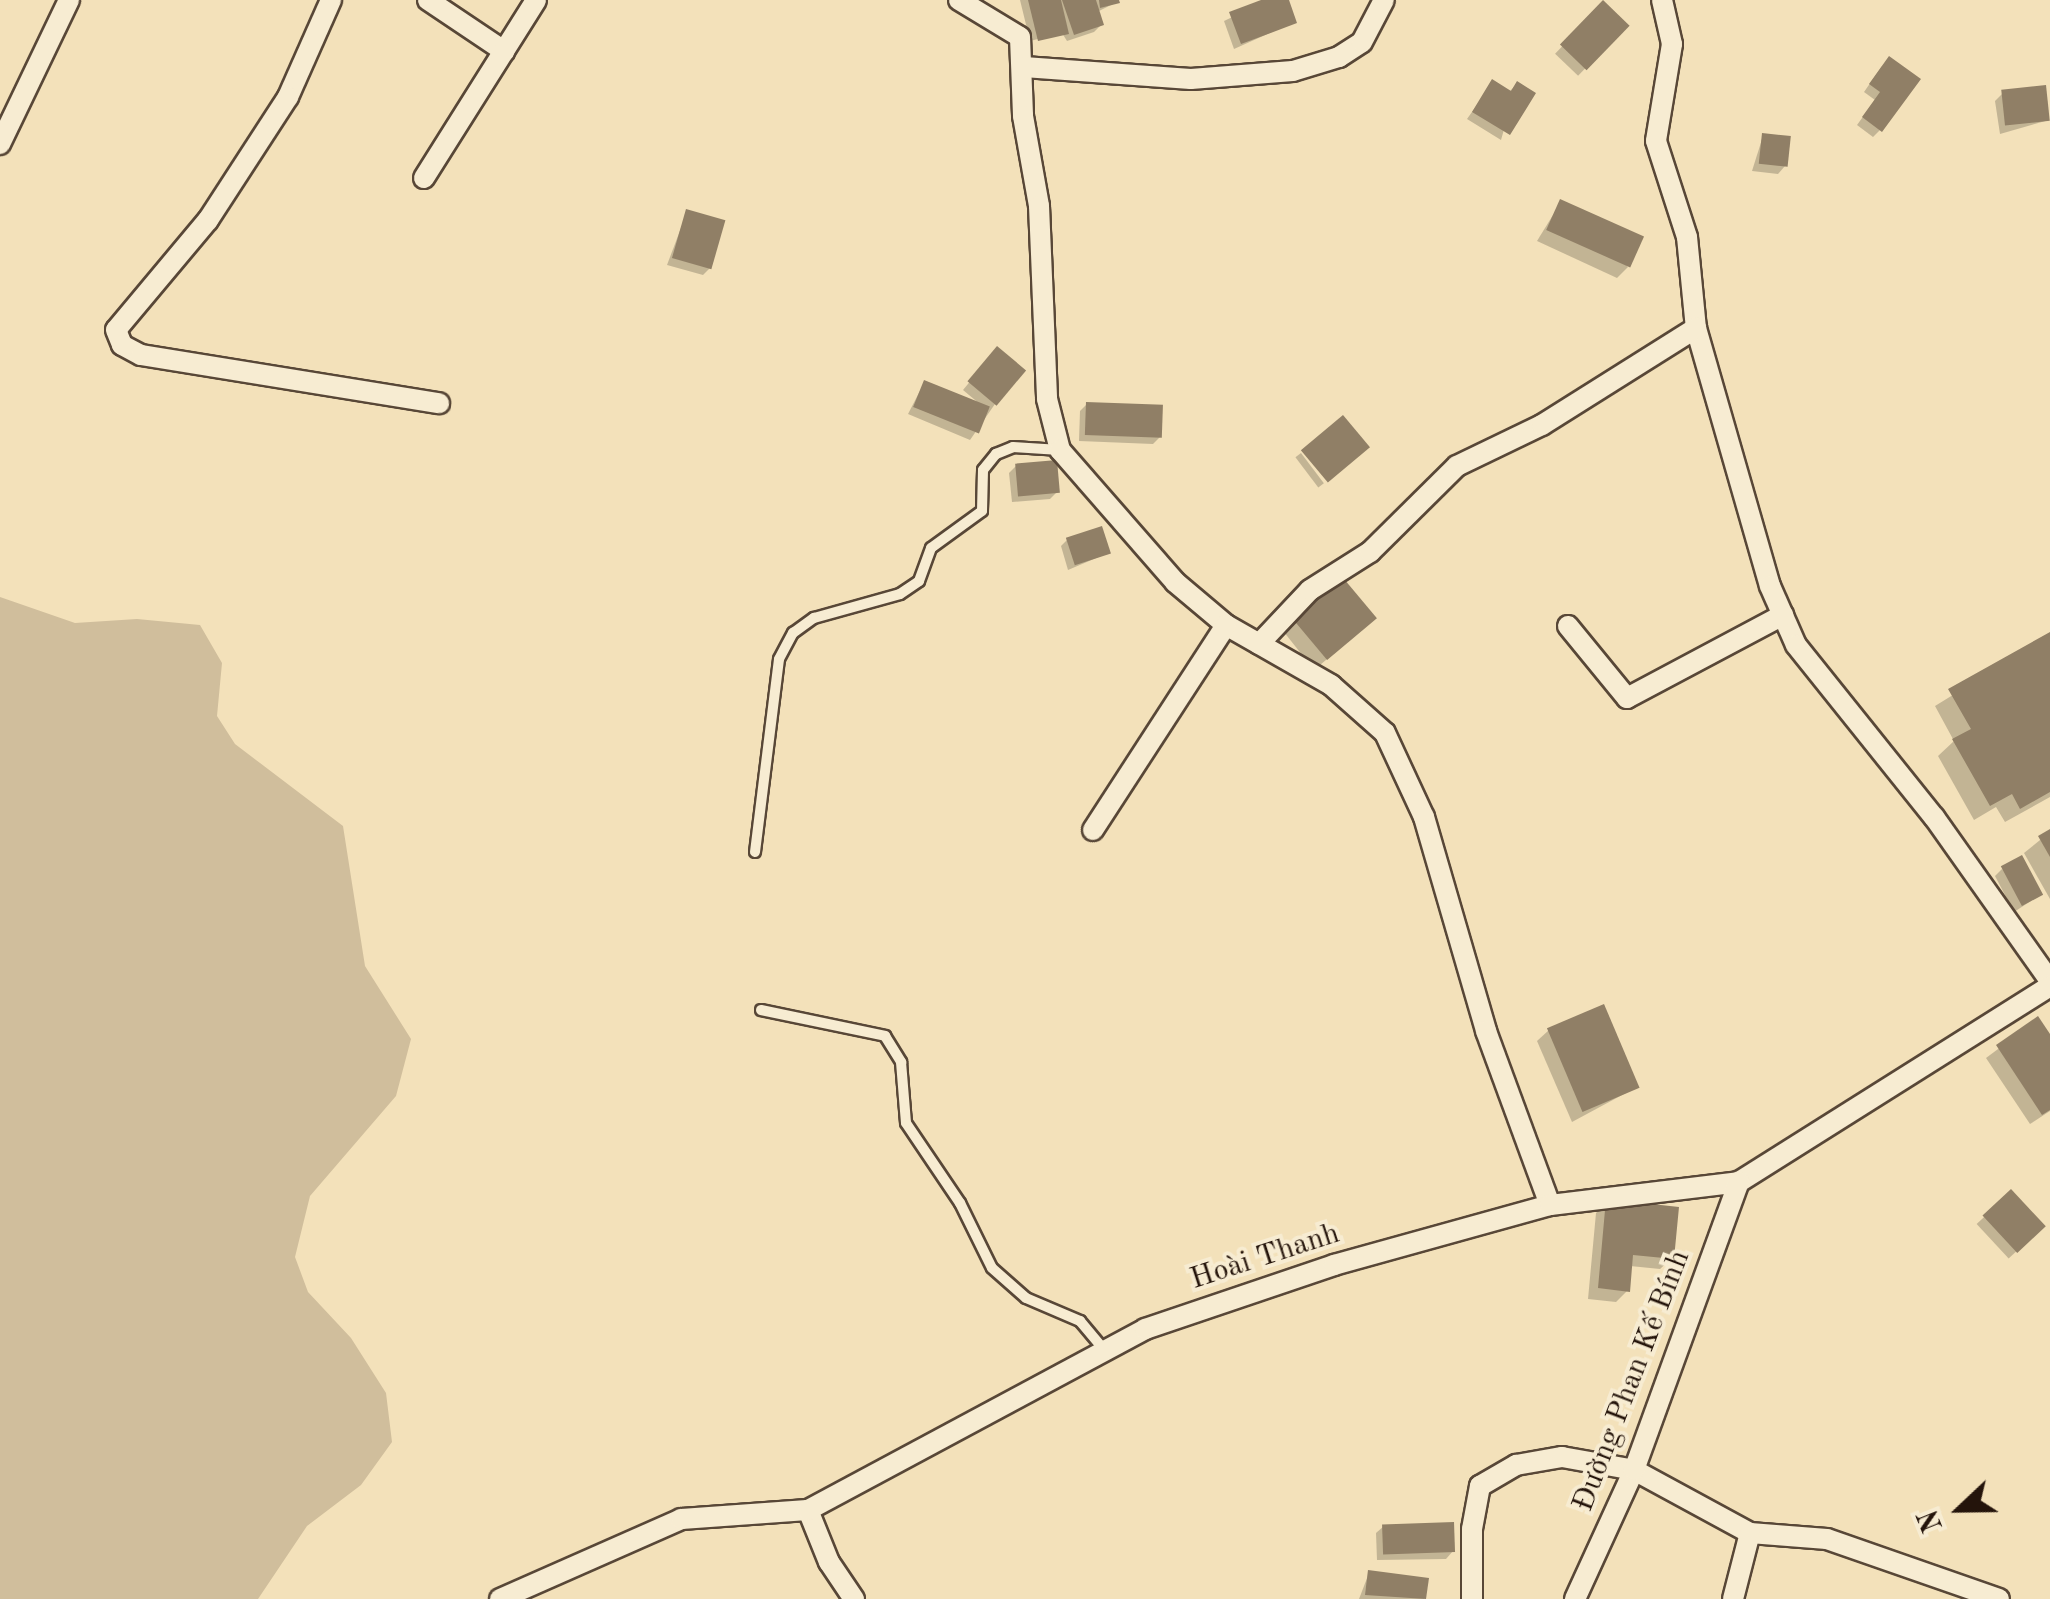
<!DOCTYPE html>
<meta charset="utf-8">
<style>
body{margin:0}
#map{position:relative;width:2050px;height:1599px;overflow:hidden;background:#f3e1ba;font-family:"Old Standard TT",serif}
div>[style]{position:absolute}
.green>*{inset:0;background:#d0be9c}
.shadow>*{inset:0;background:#0003;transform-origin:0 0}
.building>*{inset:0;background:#907f66;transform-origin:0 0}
.roads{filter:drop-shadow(2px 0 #584737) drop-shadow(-2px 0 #584737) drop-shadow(0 2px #584737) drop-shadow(0 -2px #584737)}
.lane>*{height:10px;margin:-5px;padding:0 5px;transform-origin:5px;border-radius:5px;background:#f7ecd2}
.street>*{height:20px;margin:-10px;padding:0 10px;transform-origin:10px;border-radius:10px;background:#f7ecd2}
span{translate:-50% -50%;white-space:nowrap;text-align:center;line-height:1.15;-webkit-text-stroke:8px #f7ecd2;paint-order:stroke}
.street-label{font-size:30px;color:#24140b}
.north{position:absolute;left:1910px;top:1459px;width:100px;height:100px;-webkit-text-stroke:8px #f7ecd2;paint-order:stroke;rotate:248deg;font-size:28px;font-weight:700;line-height:40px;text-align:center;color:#24140b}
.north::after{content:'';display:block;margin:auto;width:35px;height:45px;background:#24140b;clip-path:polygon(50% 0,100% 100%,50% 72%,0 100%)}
</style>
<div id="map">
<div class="green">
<i style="clip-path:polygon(0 597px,75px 623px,137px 619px,200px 625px,222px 663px,217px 716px,235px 744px,343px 826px,365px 966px,411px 1039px,396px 1096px,310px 1196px,295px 1257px,308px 1292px,351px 1338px,386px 1393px,392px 1442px,361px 1485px,307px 1526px,258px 1599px,0 1599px)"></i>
</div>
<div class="shadow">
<i style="clip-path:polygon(1020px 0,1117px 0,1117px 2px,1097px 12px,1101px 25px,1094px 32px,1067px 41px,1062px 33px,1030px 41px)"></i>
<i style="clip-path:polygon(1268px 0,1286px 0,1294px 22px,1234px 49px,1224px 21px)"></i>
<i style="left:1603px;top:4px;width:32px;height:69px;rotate:44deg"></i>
<i style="clip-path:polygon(1882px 66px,1880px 130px,1873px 137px,1857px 125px,1875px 100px,1864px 92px)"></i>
<i style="clip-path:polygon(1493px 82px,1509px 92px,1517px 84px,1501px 140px,1467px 119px)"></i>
<i style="clip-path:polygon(2002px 94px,2049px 120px,2000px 134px,1995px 101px)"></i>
<i style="clip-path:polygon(1763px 136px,1785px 166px,1778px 174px,1752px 171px)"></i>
<i style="clip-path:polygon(1561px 202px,1628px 267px,1617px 278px,1537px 241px)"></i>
<i style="clip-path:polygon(687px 212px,710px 268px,703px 275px,667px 265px)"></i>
<i style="clip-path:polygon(991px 356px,995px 404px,970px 440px,908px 414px,924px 383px,981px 405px,963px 390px)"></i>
<i style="clip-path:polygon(1087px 404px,1160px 437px,1153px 444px,1079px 441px,1080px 411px)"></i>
<i style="left:1301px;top:453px;width:38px;height:7px;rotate:53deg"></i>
<i style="clip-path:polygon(1016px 466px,1057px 492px,1050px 499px,1012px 502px,1009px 473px)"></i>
<i style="clip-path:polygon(1068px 539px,1108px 553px,1068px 570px,1061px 546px)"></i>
<i style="clip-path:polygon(1339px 576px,1363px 629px,1314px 670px,1280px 627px)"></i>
<i style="clip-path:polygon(2050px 635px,2050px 797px,2005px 822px,1996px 807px,1974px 820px,1938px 756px,1954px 741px,1935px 706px)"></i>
<i style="clip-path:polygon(2050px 832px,2050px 899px,2024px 853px)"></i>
<i style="clip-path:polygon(2002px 869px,2040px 895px,2014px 912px,1995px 876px)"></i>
<i style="clip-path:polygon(2037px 1020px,2050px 1039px,2050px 1111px,2030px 1124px,1986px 1058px)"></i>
<i style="clip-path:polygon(1549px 1030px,1637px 1087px,1572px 1122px,1537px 1041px)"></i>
<i style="left:2011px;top:1192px;width:47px;height:47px;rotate:47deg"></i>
<i style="clip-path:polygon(1607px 1202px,1672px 1258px,1660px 1269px,1630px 1266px,1627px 1291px,1616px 1302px,1588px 1299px,1596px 1213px)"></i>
<i style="clip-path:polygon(1384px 1526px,1453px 1551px,1446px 1559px,1377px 1560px,1376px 1533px)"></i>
<i style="clip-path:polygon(1369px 1573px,1426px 1580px,1424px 1599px,1359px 1599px)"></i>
</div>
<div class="building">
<i style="clip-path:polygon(1028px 0,1061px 0,1069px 34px,1038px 41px)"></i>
<i style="clip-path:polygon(1062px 0,1096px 0,1104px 25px,1074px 35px)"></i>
<i style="clip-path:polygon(1099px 0,1119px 0,1120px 3px,1100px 8px)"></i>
<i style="clip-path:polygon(1261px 0,1289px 0,1297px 23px,1241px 44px,1229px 12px)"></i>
<i style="left:1603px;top:0;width:37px;height:62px;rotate:44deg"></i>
<i style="clip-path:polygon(1889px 56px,1921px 79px,1882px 132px,1862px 117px,1880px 92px,1869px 84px)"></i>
<i style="clip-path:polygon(1492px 79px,1511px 91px,1517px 81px,1536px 93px,1510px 135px,1472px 112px)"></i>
<i style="left:2046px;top:85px;width:36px;height:45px;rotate:84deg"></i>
<i style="left:1762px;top:133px;width:29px;height:31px;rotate:6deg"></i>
<i style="left:1560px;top:199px;width:92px;height:34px;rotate:24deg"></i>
<i style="left:686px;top:209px;width:41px;height:51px;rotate:16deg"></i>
<i style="left:997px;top:346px;width:38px;height:46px;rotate:40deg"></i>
<i style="left:924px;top:380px;width:71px;height:29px;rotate:22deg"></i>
<i style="left:1086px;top:402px;width:77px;height:33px;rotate:2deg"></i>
<i style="left:1343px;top:415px;width:42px;height:55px;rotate:50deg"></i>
<i style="left:1057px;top:460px;width:33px;height:42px;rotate:85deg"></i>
<i style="left:1102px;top:526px;width:29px;height:38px;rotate:72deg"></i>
<i style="left:1339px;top:573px;width:59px;height:65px;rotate:50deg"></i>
<i style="clip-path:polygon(2050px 632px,2050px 792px,2020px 809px,2012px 794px,1990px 806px,1952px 739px,1971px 729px,1948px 689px)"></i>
<i style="clip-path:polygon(2050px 829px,2050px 857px,2038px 836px)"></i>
<i style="left:2022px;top:855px;width:45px;height:24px;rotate:62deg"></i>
<i style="left:1604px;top:1004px;width:91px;height:62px;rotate:67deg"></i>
<i style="clip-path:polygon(2038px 1016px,2050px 1034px,2050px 1110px,2042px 1115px,1996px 1045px)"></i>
<i style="left:2011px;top:1189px;width:51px;height:39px;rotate:47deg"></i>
<i style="clip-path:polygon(1606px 1199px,1679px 1207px,1674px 1259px,1633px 1255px,1630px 1292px,1598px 1288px)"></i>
<i style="left:1454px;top:1522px;width:30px;height:72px;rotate:88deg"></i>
<i style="clip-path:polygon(1368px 1570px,1429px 1578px,1426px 1599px,1365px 1595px)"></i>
</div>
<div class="roads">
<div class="lane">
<i style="left:755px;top:852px;width:194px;rotate:-82.9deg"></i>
<i style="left:779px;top:659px;width:30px;rotate:-62deg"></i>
<i style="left:793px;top:633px;width:26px;rotate:-36deg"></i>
<i style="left:814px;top:618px;width:89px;rotate:-15.6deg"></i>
<i style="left:900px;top:594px;width:23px;rotate:-34deg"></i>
<i style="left:919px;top:581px;width:35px;rotate:-70deg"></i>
<i style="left:931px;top:548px;width:63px;rotate:-36deg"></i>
<i style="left:982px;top:511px;width:41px;rotate:-88.6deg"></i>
<i style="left:983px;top:470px;width:21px;rotate:-51deg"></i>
<i style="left:996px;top:454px;width:18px;rotate:-22deg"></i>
<i style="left:1013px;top:447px;width:47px;rotate:3.7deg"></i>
<i style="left:761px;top:1010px;width:127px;rotate:11.8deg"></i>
<i style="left:885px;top:1036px;width:31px;rotate:58deg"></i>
<i style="left:901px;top:1062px;width:61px;rotate:85.3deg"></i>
<i style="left:906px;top:1123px;width:97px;rotate:56deg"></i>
<i style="left:960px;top:1203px;width:72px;rotate:63.8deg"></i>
<i style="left:992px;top:1268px;width:45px;rotate:41.4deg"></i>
<i style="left:1026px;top:1298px;width:59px;rotate:23.1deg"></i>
<i style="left:1080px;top:1321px;width:38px;rotate:50deg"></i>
</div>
<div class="street">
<i style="left:331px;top:0;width:106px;rotate:113.9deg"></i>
<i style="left:288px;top:97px;width:147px;rotate:123deg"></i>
<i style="left:208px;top:220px;width:143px;rotate:129.9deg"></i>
<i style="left:116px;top:330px;width:16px;rotate:68deg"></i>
<i style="left:122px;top:345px;width:21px;rotate:28deg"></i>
<i style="left:141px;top:355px;width:302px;rotate:9.2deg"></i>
<i style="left:428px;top:0;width:92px;rotate:33.9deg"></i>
<i style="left:959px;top:0;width:71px;rotate:31.2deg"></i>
<i style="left:1020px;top:37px;width:79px;rotate:87.8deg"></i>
<i style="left:1023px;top:116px;width:91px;rotate:79.9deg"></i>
<i style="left:1039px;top:206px;width:193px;rotate:87.6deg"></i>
<i style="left:1047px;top:399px;width:53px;rotate:75.7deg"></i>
<i style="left:1060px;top:450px;width:175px;rotate:48.9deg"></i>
<i style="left:1175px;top:582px;width:67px;rotate:40.1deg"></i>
<i style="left:1226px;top:625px;width:121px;rotate:29.7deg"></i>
<i style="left:1331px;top:685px;width:72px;rotate:41.6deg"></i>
<i style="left:1385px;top:733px;width:93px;rotate:65.1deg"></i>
<i style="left:1424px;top:817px;width:223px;rotate:73.8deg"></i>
<i style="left:1486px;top:1031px;width:185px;rotate:69.8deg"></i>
<i style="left:1662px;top:0;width:45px;rotate:77.2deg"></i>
<i style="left:1672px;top:44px;width:98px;rotate:99.4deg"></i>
<i style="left:1656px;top:141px;width:101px;rotate:72.1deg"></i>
<i style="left:1687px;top:237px;width:91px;rotate:84.4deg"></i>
<i style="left:1696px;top:328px;width:268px;rotate:74deg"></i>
<i style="left:1770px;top:586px;width:64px;rotate:66.2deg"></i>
<i style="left:1796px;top:645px;width:221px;rotate:51.3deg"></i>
<i style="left:1934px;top:817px;width:201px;rotate:54.7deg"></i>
<i style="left:1024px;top:67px;width:167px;rotate:4.1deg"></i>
<i style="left:1191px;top:79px;width:102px;rotate:-4.5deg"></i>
<i style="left:1293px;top:71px;width:48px;rotate:-16.9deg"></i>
<i style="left:1339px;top:57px;width:27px;rotate:-33deg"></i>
<i style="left:1362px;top:42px;width:47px;rotate:-62.4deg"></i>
<i style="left:0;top:144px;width:160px;rotate:-64.4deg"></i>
<i style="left:424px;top:178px;width:210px;rotate:-57.8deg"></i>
<i style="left:1568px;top:626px;width:93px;rotate:50.7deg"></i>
<i style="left:1627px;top:698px;width:177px;rotate:-28deg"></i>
<i style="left:1259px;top:644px;width:74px;rotate:-46.6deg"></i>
<i style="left:1310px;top:590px;width:71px;rotate:-32.3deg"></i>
<i style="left:1370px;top:552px;width:122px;rotate:-44.7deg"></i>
<i style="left:1457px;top:466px;width:94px;rotate:-25.8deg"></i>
<i style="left:1542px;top:425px;width:182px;rotate:-32.2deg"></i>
<i style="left:1093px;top:830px;width:244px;rotate:-57deg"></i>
<i style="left:808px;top:1510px;width:56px;rotate:68deg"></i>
<i style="left:829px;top:1562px;width:45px;rotate:56deg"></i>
<i style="left:500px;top:1599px;width:198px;rotate:-23.8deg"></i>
<i style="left:681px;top:1519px;width:127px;rotate:-4.1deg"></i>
<i style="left:808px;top:1510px;width:383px;rotate:-28.2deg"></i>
<i style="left:1145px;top:1329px;width:200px;rotate:-18.7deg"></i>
<i style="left:1334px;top:1265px;width:224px;rotate:-15.5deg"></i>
<i style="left:1550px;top:1205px;width:190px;rotate:-6.9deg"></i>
<i style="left:1739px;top:1182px;width:368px;rotate:-32.2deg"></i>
<i style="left:1472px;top:1599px;width:70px;rotate:-90deg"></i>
<i style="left:1472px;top:1529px;width:44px;rotate:-79.5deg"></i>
<i style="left:1480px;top:1486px;width:42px;rotate:-30.3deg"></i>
<i style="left:1516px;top:1465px;width:47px;rotate:-9.9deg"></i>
<i style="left:1562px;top:1457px;width:73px;rotate:10.2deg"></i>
<i style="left:1634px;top:1470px;width:132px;rotate:28.5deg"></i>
<i style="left:1750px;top:1533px;width:77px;rotate:4.5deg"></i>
<i style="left:1827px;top:1539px;width:182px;rotate:19.2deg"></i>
<i style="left:1575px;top:1599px;width:142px;rotate:-65.4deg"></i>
<i style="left:1634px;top:1470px;width:307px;rotate:-70deg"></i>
<i style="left:1733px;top:1599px;width:68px;rotate:-75.6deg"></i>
</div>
</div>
<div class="street-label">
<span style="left:1265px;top:1257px;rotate:-18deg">Hoài Thanh</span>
<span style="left:1632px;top:1381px;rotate:-69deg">Đường Phan Kế Bính</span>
</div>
<div class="north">N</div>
</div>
